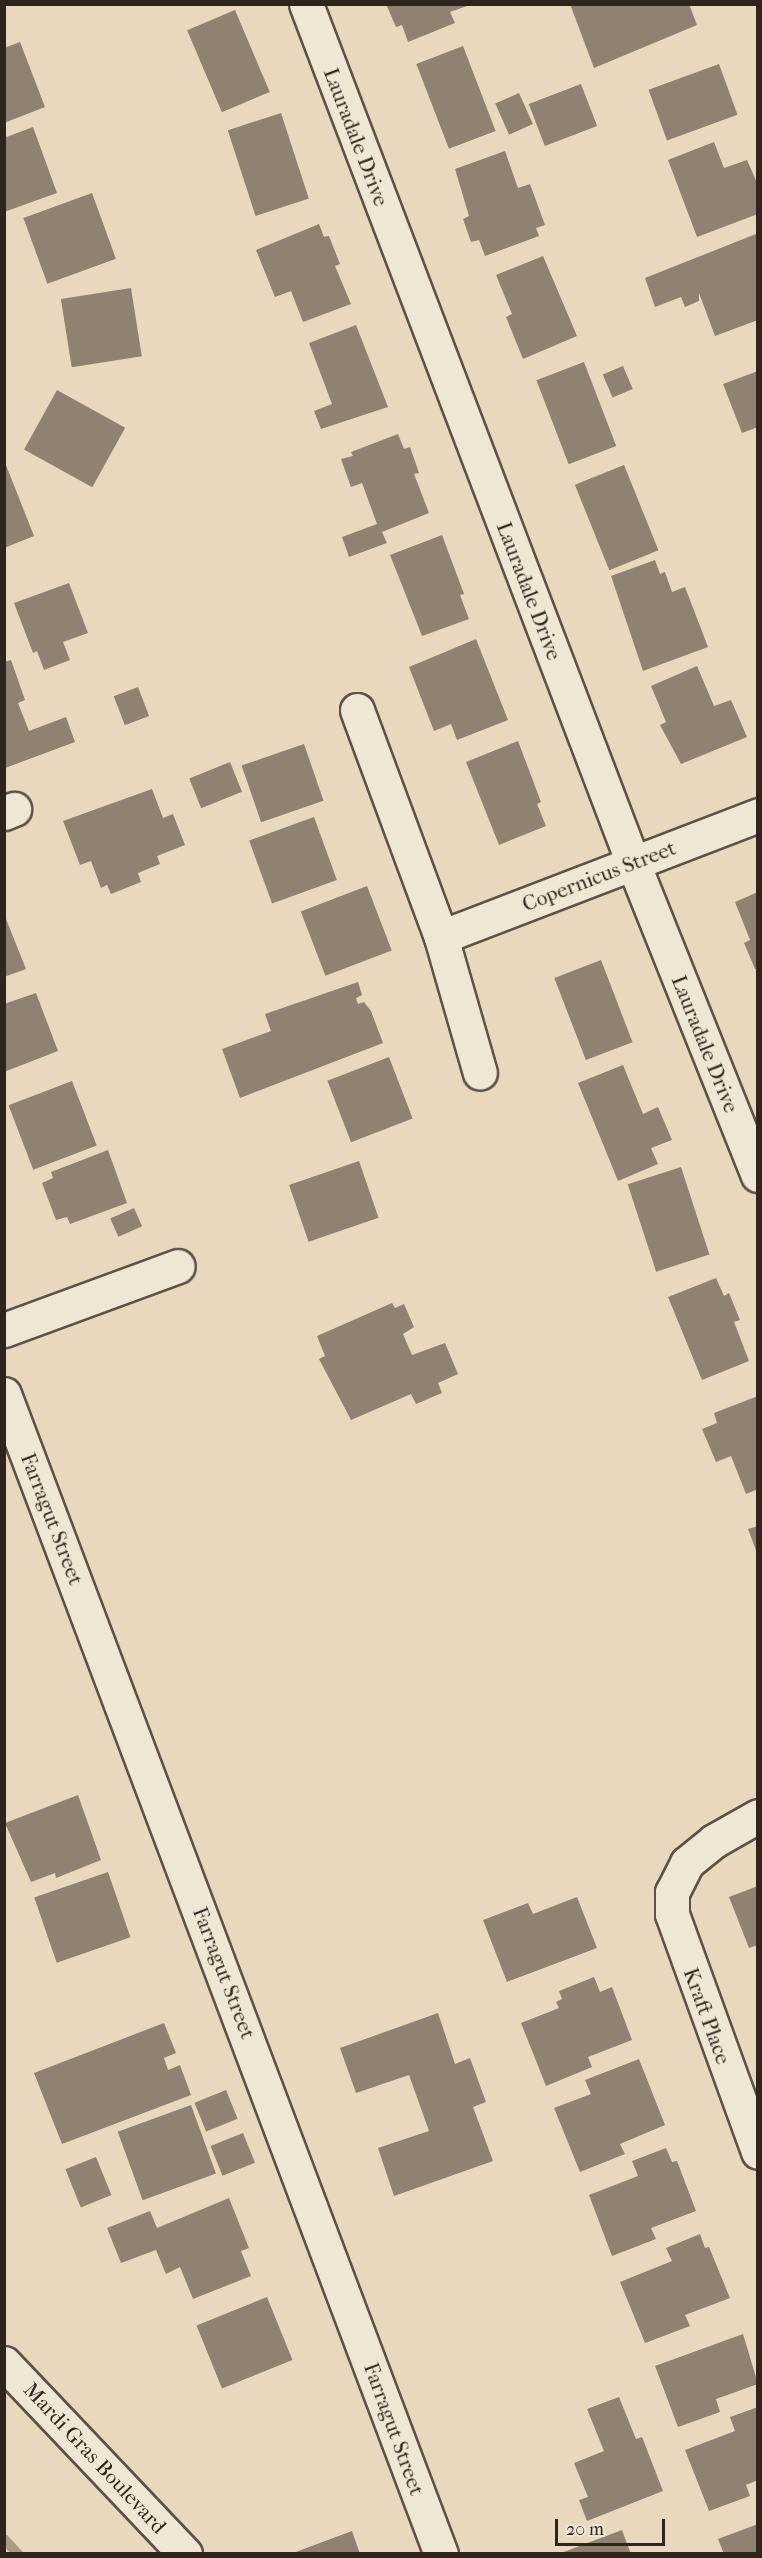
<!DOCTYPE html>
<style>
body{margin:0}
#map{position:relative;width:762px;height:2558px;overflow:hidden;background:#e8d8bd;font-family:"IM FELL French Canon",serif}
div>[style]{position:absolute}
.stream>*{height:10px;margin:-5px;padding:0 5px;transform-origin:5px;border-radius:5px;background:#a99b87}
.building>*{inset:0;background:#8f8270;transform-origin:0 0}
.roads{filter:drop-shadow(2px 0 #5d5245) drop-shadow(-2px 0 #5d5245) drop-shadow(0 2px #5d5245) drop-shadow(0 -2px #5d5245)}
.minor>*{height:33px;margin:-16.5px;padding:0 16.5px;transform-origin:16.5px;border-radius:16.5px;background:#f0e6d4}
span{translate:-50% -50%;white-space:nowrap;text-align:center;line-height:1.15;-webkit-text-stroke:6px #f0e6d4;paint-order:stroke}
.street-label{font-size:21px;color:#2f251d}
.frame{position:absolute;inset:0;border:6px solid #2f251d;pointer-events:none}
.scale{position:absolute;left:555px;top:2519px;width:110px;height:27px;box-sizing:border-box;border:3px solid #2f251d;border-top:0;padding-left:8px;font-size:18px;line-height:21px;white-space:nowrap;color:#2f251d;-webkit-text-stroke:4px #f0e6d4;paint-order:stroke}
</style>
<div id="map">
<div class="stream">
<i style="left:4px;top:2539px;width:21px;rotate:47deg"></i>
</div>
<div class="building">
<i style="clip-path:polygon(386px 4px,470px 4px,470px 5px,450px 12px,455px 23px,408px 42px,402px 25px,396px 27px)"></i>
<i style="clip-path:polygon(570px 4px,689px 4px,697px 25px,594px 68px)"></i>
<i style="left:235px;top:10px;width:89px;height:52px;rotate:67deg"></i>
<i style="clip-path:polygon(20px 42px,45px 107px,4px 123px,4px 48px)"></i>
<i style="left:463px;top:46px;width:91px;height:50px;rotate:69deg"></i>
<i style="left:719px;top:64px;width:54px;height:75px;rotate:70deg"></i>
<i style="left:581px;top:84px;width:45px;height:56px;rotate:69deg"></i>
<i style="left:519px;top:93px;width:34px;height:26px;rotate:66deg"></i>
<i style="left:281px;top:113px;width:90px;height:56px;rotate:72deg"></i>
<i style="clip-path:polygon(33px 127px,57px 193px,4px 212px,4px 138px)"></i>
<i style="clip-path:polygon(714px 142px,724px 168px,747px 160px,758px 185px,758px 214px,697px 237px,668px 160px)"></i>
<i style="clip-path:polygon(505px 151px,518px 188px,530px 184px,545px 225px,536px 228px,539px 236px,485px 256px,479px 240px,471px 242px,463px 219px,469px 216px,455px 169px)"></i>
<i style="left:92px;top:193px;width:70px;height:73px;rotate:70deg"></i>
<i style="clip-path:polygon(319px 224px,324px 237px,329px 236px,340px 264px,335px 266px,351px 304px,303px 322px,291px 291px,275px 297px,256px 250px)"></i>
<i style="clip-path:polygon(756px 234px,758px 320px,715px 336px,699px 293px,699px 301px,685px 307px,681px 297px,655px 307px,645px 278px)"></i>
<i style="clip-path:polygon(543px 256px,577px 336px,523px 359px,506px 317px,512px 314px,496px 275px)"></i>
<i style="left:131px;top:288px;width:69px;height:71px;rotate:81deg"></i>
<i style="clip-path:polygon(356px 325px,388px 407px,321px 429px,314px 411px,332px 404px,309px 343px)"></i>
<i style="left:584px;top:362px;width:90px;height:51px;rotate:69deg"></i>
<i style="left:623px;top:366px;width:25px;height:22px;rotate:67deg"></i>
<i style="clip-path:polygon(758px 371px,758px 427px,742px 433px,723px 384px)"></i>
<i style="left:57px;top:390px;width:78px;height:68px;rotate:29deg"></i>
<i style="clip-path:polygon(398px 434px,404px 449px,410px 447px,419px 473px,414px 474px,429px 513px,382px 532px,387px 543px,349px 557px,342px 537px,377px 524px,362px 483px,351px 487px,341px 459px,353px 456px,351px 452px)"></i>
<i style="clip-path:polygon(4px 460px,34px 536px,4px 548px)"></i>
<i style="left:624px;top:465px;width:92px;height:53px;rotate:68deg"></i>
<i style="clip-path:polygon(442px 535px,464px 594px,460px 595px,469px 619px,422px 636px,390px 555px)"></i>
<i style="clip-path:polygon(655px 560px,660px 574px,665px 572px,672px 592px,685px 587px,708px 647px,643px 671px,611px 576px)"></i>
<i style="clip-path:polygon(69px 583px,88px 633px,63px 642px,70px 660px,44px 670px,37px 651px,33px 653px,14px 603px)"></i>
<i style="clip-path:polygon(476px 639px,508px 720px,457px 740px,451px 724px,434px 731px,409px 667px)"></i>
<i style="clip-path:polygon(11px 660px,25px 700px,18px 703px,29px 731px,66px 717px,75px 742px,5px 768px,4px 662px)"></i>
<i style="clip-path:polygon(697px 666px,714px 706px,731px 700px,747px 737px,681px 764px,660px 725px,666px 722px,651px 686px)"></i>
<i style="left:138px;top:687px;width:31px;height:26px;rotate:69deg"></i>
<i style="clip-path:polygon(518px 741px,541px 802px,537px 804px,546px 826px,499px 845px,466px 762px)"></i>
<i style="left:304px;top:744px;width:60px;height:66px;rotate:71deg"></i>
<i style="left:230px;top:762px;width:32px;height:44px;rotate:68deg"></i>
<i style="clip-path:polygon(152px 789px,163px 818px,173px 814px,185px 845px,157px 856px,160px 864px,138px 873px,141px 882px,111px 894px,107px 885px,101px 888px,91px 861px,80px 865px,63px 821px)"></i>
<i style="left:314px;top:817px;width:67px;height:69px;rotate:70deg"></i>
<i style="left:367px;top:886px;width:69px;height:71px;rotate:69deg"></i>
<i style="clip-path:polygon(758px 892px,758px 968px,755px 969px,744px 943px,750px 940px,735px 902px)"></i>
<i style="clip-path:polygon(4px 914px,26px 969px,4px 977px)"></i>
<i style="left:601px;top:960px;width:88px;height:50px;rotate:69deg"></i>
<i style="clip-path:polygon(358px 982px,362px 995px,356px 998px,358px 1004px,364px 1002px,371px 1011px,383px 1043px,240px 1098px,222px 1049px,271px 1031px,265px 1014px)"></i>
<i style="clip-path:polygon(36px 993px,58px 1051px,4px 1072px,4px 1004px)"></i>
<i style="left:389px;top:1057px;width:66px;height:66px;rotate:69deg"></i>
<i style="clip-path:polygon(623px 1065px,643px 1114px,658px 1107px,672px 1140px,651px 1148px,658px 1164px,618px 1181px,578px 1083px)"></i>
<i style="left:72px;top:1081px;width:69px;height:68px;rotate:69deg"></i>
<i style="clip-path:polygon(108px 1150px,127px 1203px,70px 1224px,67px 1217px,56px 1220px,42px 1183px,53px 1178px,51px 1172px)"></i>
<i style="left:359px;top:1161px;width:60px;height:74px;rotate:71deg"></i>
<i style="left:681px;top:1167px;width:92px;height:56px;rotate:72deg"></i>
<i style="left:134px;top:1208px;width:20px;height:26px;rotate:66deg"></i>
<i style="clip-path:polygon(716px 1278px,724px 1296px,729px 1293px,740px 1320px,734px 1322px,749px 1361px,702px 1380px,668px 1297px)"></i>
<i style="clip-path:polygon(392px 1303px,395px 1308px,404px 1304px,414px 1327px,403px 1334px,412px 1355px,445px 1343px,458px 1374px,438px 1383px,442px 1393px,416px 1404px,411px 1394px,351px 1420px,319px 1359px,325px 1356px,317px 1336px)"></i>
<i style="clip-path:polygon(758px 1396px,758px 1489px,746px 1494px,731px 1456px,716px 1462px,702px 1429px,717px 1423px,714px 1413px)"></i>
<i style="clip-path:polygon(758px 1526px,758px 1553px,757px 1553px,748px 1529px)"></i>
<i style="clip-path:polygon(78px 1795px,101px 1860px,56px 1878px,55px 1873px,31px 1882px,5px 1823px)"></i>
<i style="left:108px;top:1872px;width:69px;height:78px;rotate:71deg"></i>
<i style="clip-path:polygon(758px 1886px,758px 1945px,749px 1948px,729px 1897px)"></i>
<i style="clip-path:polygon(577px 1897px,597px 1948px,507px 1982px,483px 1920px,528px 1903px,533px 1914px)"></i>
<i style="clip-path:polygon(594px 1977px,600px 1992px,612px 1987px,632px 2040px,588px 2057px,592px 2067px,546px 2086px,521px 2023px,559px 2008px,556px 2002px,562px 1999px,559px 1991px)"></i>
<i style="clip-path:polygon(438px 2013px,455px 2064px,470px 2058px,486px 2102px,473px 2107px,493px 2161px,394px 2196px,378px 2148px,429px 2131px,409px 2075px,356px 2093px,340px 2048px)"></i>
<i style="clip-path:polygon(164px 2023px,176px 2053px,164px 2058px,168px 2070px,180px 2065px,191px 2095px,62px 2144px,34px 2073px)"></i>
<i style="clip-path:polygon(639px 2059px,665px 2125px,620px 2144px,625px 2154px,580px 2172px,554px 2108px,591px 2094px,585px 2080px)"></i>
<i style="left:226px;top:2090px;width:31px;height:34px;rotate:68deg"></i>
<i style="left:191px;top:2105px;width:73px;height:78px;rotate:70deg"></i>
<i style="left:243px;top:2133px;width:32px;height:35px;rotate:68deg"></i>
<i style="clip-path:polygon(666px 2148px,672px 2162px,677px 2161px,696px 2211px,651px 2228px,656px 2239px,612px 2256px,589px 2195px,638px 2176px,632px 2161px)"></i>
<i style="left:96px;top:2157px;width:41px;height:33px;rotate:68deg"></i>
<i style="clip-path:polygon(229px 2198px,249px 2248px,241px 2251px,251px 2276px,193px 2299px,180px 2267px,166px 2274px,156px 2250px,121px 2263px,107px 2228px,150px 2211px,157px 2228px)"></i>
<i style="clip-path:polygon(700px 2234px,705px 2248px,709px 2247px,730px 2298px,685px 2315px,690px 2326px,645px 2343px,620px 2282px,672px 2261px,666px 2248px)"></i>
<i style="left:267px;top:2297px;width:68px;height:76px;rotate:68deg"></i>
<i style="clip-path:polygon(743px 2334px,758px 2384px,716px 2399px,720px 2412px,678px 2427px,655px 2366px)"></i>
<i style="clip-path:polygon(619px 2397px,636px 2439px,642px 2437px,663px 2491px,587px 2521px,579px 2500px,588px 2497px,574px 2463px,604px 2451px,587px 2409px)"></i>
<i style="clip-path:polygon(758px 2407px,758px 2480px,746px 2485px,750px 2496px,709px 2511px,685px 2450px,735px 2431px,730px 2417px)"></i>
<i style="clip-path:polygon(758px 2524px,758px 2554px,724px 2554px,718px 2539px)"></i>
<i style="clip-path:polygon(622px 2530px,631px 2554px,561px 2554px,561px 2553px)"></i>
<i style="clip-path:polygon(352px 2531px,360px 2554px,293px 2554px,293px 2553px)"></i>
</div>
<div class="roads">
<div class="minor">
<i style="left:306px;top:4px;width:919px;rotate:69.16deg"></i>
<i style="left:633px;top:863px;width:336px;rotate:68.2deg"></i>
<i style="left:357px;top:710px;width:242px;rotate:69.7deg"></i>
<i style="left:441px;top:937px;width:141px;rotate:74deg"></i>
<i style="left:4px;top:813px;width:11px;rotate:-22deg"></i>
<i style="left:441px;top:937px;width:340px;rotate:-21deg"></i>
<i style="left:4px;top:1330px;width:185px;rotate:-20.2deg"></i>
<i style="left:4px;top:1394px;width:1240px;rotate:69.36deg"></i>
<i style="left:758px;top:1816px;width:51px;rotate:150.4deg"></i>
<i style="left:714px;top:1841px;width:35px;rotate:141deg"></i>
<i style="left:687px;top:1863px;width:33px;rotate:117deg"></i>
<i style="left:672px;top:1892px;width:22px;rotate:90deg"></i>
<i style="left:672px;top:1914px;width:253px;rotate:70.1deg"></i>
<i style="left:4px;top:2363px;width:263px;rotate:46.5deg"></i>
</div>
</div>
<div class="street-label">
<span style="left:356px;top:137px;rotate:69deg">Lauradale Drive</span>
<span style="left:529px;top:591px;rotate:69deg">Lauradale Drive</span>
<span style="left:599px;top:876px;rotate:-21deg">Copernicus Street</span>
<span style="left:705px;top:1044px;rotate:68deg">Lauradale Drive</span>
<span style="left:52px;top:1519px;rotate:69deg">Farragut Street</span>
<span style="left:224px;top:1973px;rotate:69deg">Farragut Street</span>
<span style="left:707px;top:2016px;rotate:70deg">Kraft Place</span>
<span style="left:394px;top:2429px;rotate:70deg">Farragut Street</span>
<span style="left:95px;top:2458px;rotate:47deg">Mardi Gras Boulevard</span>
</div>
<div class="frame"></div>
<div class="scale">20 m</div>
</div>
